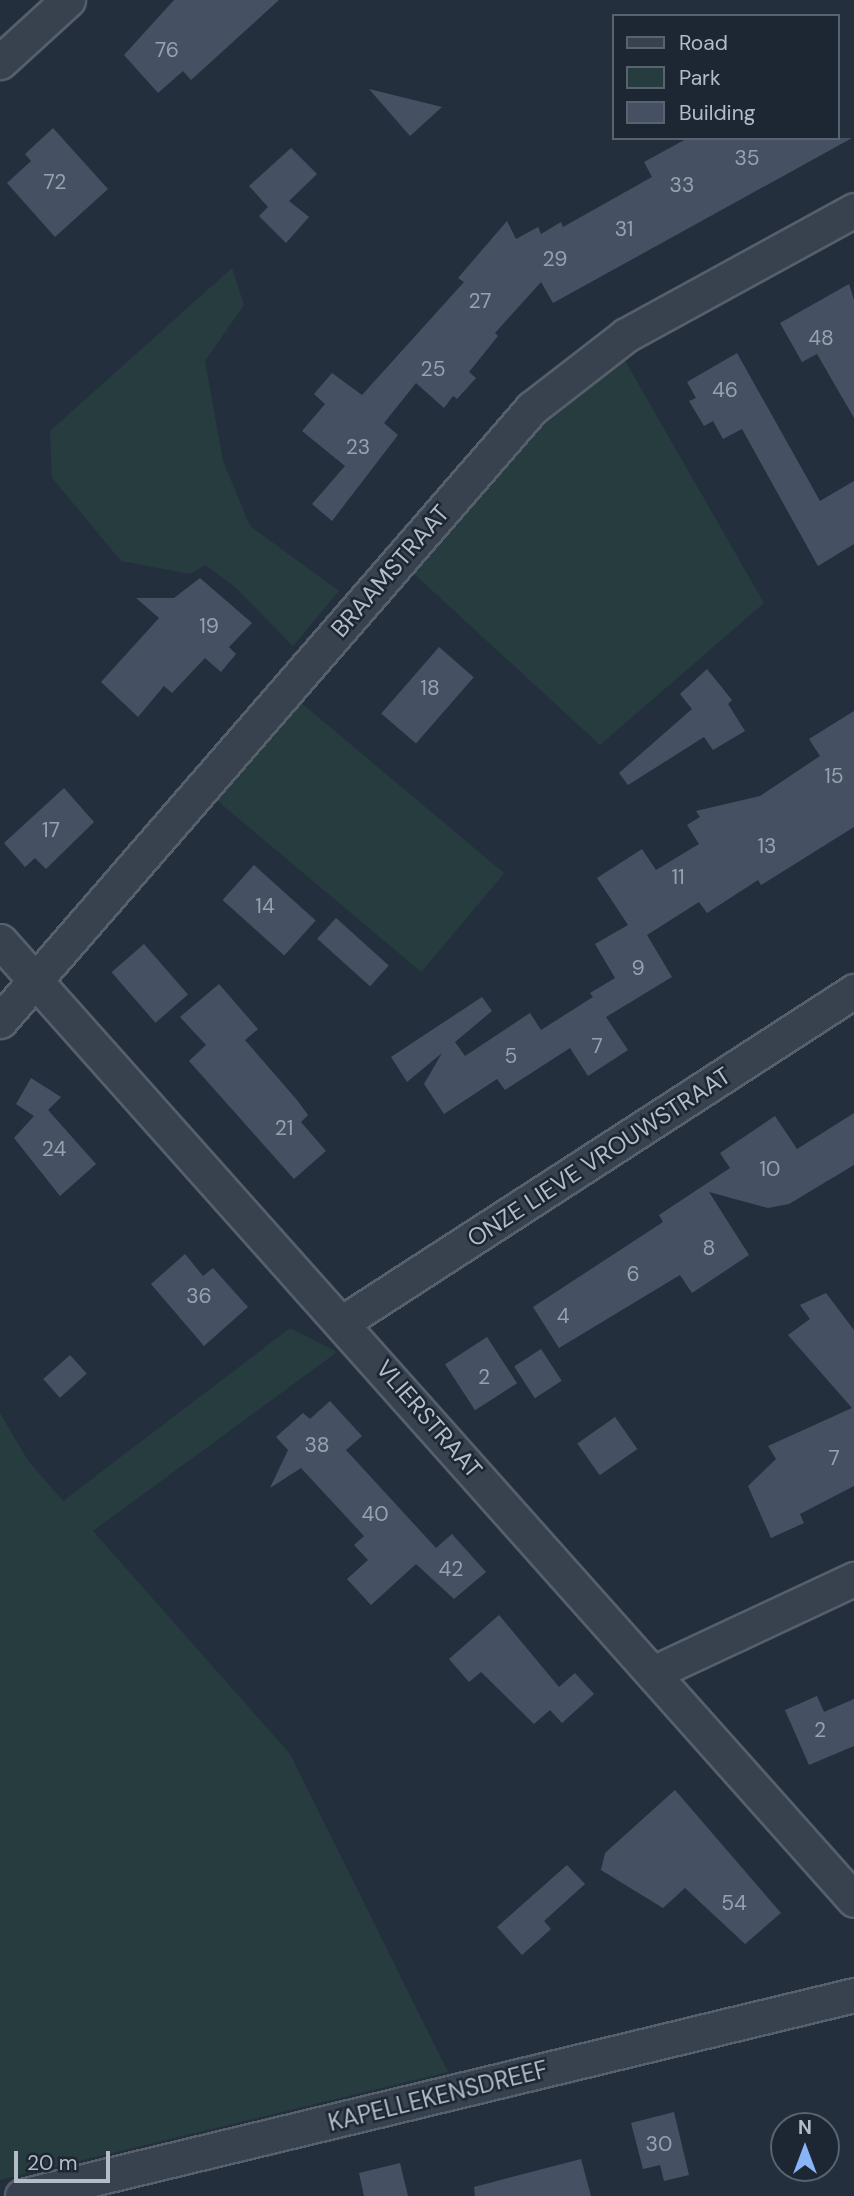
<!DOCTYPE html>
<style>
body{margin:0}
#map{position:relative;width:854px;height:2196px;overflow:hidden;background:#242f3e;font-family:"DM Sans",sans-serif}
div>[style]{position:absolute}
.green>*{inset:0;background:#263c3f;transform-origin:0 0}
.building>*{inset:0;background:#455162;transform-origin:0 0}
.roads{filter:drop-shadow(2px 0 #565f6c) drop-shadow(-2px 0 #565f6c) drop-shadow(0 2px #565f6c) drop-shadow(0 -2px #565f6c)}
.minor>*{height:33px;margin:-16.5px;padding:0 16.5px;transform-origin:16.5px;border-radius:16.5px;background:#38414e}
span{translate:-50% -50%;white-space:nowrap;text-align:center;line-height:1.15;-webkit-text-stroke:5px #1d2633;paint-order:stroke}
.number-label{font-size:21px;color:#98a1af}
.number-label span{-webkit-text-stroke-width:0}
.street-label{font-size:24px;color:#b4bcc9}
.legend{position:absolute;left:612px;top:14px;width:228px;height:126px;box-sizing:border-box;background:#1d2633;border:2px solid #59626f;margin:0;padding:9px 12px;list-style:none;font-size:21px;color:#b4bcc9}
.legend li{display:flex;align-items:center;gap:14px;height:35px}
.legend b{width:35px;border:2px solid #59626f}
.north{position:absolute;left:770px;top:2112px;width:70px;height:70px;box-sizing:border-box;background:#1d2633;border:2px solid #59626f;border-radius:50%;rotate:0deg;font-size:19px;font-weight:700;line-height:28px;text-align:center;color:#b4bcc9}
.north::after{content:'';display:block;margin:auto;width:24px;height:32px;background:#8ab4f8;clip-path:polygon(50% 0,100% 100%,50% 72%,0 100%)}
.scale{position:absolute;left:14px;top:2151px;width:96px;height:32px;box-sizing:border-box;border:4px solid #b4bcc9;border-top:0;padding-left:9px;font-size:21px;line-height:24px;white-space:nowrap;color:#b4bcc9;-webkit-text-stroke:5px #1d2633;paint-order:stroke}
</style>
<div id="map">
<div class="green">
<i style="clip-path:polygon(232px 268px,244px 305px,205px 361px,223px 461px,250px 526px,339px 591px,293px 646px,235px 587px,205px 565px,190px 574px,121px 561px,52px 478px,50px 431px)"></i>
<i style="clip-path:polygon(623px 357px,764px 603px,600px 745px,412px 572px,532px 426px)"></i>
<i style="left:299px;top:701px;width:268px;height:129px;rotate:40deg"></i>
<i style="clip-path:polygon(290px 1328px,337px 1352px,93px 1531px,290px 1754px,448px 2072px,0 2180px,0 1413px,29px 1462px,63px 1501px)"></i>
</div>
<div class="building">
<i style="clip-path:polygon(174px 0,279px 0,191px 80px,183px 71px,158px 93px,124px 55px)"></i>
<i style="clip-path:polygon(369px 89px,442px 107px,410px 136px)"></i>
<i style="clip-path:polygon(53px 128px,108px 189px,55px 237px,7px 183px,31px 161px,25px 154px)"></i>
<i style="clip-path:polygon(688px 138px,852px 138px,553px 303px,541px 282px,495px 333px,498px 336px,469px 372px,476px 378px,457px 399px,453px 396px,444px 408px,416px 383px,384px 423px,398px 435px,332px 521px,312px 504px,345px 466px,302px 431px,325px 404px,314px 394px,332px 373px,362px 395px,464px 282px,458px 278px,507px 221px,516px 239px,538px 227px,541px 234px,561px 222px,563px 227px,652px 177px,644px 162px)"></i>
<i style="clip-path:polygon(291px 148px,317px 174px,289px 201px,309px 217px,286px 243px,259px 216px,268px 207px,249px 186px)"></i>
<i style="clip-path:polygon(849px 284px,854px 300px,854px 418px,817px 354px,802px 362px,780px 323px)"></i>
<i style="clip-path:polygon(737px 353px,820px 501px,854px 481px,854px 544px,818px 566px,742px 429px,723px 439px,713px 421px,704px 426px,689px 401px,696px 398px,687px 382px)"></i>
<i style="clip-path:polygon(200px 578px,252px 623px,229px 647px,236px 654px,221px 672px,205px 658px,172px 693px,164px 686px,138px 717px,101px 682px,159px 618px,136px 598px,174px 598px)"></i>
<i style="left:439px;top:647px;width:46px;height:88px;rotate:41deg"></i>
<i style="clip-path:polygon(707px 669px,732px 700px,728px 704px,745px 731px,713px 750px,704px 737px,628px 785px,619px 773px,692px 709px,680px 694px)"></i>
<i style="clip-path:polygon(854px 711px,854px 827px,761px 885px,758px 880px,707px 913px,699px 902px,647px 935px,672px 977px,606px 1017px,628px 1050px,588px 1076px,570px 1048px,505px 1090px,497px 1079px,444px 1114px,424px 1084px,442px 1053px,407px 1082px,391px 1057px,482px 997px,492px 1011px,455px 1042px,465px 1056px,530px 1013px,541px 1030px,593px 997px,590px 993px,615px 978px,595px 944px,628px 925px,597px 878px,642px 849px,656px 870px,699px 844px,687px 825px,700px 817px,696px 811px,760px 796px,820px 756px,809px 739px)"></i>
<i style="clip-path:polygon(64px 788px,94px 822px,46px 869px,35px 858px,25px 867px,4px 843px)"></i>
<i style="left:254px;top:865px;width:83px;height:47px;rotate:42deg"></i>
<i style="left:336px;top:918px;width:71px;height:28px;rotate:42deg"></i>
<i style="left:144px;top:944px;width:67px;height:43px;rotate:49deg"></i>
<i style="clip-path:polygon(219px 984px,258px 1029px,245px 1040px,297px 1100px,308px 1115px,301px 1122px,326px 1151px,294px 1179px,189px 1061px,206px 1045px,180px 1017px)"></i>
<i style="clip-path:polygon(31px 1078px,61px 1097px,48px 1110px,96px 1164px,60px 1196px,14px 1138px,34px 1116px,16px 1104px)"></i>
<i style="clip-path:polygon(854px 1113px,854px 1165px,789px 1204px,768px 1208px,709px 1192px,749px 1255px,692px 1293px,680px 1275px,559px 1348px,533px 1307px,663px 1222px,659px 1215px,730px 1168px,720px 1153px,775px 1116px,797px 1149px)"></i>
<i style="clip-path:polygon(185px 1254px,203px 1276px,213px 1268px,248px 1307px,204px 1346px,151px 1284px)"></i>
<i style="clip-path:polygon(826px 1293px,854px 1330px,854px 1486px,800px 1514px,804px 1523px,771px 1538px,748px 1486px,776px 1459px,768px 1446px,852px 1408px,788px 1335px,810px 1319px,800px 1305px)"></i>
<i style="left:487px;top:1337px;width:55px;height:50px;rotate:57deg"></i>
<i style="left:541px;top:1349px;width:38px;height:32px;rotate:57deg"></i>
<i style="left:70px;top:1355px;width:25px;height:36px;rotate:48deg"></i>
<i style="clip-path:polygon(330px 1401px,362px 1436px,346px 1450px,436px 1548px,452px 1534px,486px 1572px,454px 1599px,416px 1564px,371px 1605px,347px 1579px,368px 1560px,354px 1545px,364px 1536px,301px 1468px,270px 1488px,288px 1450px,276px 1437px,303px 1413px,310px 1419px)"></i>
<i style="left:615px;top:1417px;width:39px;height:46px;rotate:55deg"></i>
<i style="clip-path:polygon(499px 1615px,559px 1687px,575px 1673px,594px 1694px,562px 1723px,550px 1710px,534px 1724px,481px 1672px,469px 1682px,449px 1659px)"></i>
<i style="clip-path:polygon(817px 1696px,824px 1712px,854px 1699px,854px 1746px,809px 1765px,785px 1710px)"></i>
<i style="clip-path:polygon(675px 1790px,781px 1913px,745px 1944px,685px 1888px,663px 1908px,601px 1870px,605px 1853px)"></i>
<i style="clip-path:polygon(567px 1865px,585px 1884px,544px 1921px,551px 1929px,522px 1955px,497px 1927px)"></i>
<i style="clip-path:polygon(674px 2112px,689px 2175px,664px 2181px,660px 2165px,643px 2169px,631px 2123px)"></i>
<i style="clip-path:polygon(581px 2159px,591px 2196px,475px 2196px,474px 2187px)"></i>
<i style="clip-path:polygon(400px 2163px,408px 2196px,364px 2196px,359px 2173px)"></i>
</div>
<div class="roads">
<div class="minor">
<i style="left:0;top:62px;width:92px;rotate:-42.4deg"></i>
<i style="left:0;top:941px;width:1284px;rotate:48.31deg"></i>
<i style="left:0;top:1021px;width:812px;rotate:-49.05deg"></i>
<i style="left:532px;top:408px;width:119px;rotate:-37.8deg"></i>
<i style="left:626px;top:335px;width:260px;rotate:-28.7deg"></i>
<i style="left:343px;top:1322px;width:609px;rotate:-32.93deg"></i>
<i style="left:653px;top:1673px;width:222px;rotate:-25.1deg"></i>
<i style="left:22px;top:2196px;width:856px;rotate:-13.58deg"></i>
</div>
</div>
<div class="number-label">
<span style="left:167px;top:50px">76</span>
<span style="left:747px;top:158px">35</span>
<span style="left:55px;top:182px">72</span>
<span style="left:682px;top:185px">33</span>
<span style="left:624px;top:229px">31</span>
<span style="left:555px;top:259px">29</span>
<span style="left:480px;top:301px">27</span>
<span style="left:821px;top:338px">48</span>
<span style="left:433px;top:369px">25</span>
<span style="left:725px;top:390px">46</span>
<span style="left:358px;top:447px">23</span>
<span style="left:209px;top:626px">19</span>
<span style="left:430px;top:688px">18</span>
<span style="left:834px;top:776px">15</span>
<span style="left:51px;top:830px">17</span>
<span style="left:767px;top:846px">13</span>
<span style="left:678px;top:877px">11</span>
<span style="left:265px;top:906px">14</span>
<span style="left:638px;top:968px">9</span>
<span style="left:597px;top:1046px">7</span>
<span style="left:511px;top:1056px">5</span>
<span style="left:284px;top:1128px">21</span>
<span style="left:54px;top:1149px">24</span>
<span style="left:770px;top:1169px">10</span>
<span style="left:709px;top:1248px">8</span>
<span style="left:633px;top:1274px">6</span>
<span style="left:199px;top:1296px">36</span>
<span style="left:563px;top:1316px">4</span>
<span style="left:484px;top:1377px">2</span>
<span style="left:317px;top:1445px">38</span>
<span style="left:834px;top:1458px">7</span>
<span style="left:375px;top:1514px">40</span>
<span style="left:451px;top:1569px">42</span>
<span style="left:820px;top:1730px">2</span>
<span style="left:734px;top:1903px">54</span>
<span style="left:659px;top:2144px">30</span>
</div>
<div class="street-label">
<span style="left:390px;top:571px;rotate:-49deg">BRAAMSTRAAT</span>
<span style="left:599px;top:1157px;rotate:-33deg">ONZE LIEVE VROUWSTRAAT</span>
<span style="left:429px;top:1419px;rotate:49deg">VLIERSTRAAT</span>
<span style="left:438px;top:2096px;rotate:-14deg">KAPELLEKENSDREEF</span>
</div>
<ul class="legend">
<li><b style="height:9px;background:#38414e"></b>Road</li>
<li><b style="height:19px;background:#263c3f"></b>Park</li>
<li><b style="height:19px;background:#455162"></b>Building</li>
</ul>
<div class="north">N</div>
<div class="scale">20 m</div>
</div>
